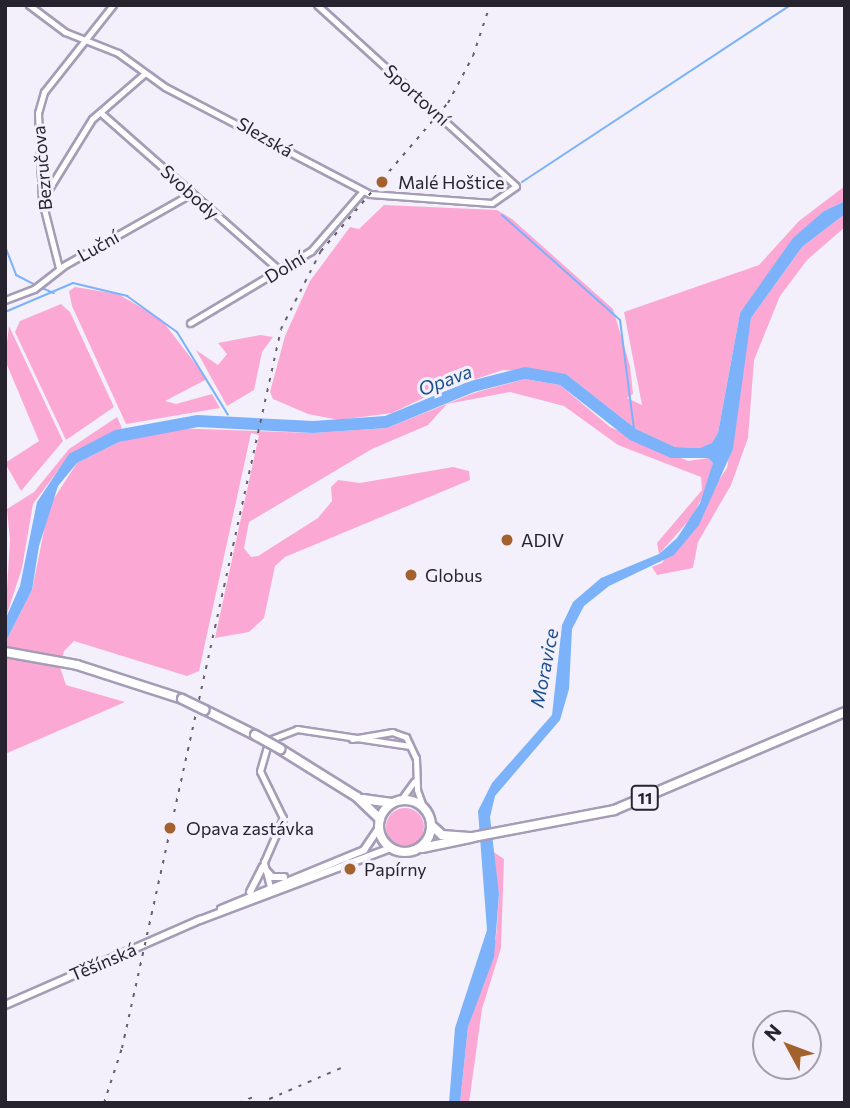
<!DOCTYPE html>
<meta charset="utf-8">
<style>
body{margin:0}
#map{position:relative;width:850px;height:1108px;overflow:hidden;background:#f3f0fb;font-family:Commissioner,sans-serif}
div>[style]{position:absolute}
.green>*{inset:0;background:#fba9d4}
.round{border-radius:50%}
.water>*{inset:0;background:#7bb2fa}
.stream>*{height:2px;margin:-1px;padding:0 1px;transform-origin:1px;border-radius:1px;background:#7bb2fa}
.roads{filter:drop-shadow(2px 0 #a59cb6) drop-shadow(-2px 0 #a59cb6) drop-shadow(0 2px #a59cb6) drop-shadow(0 -2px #a59cb6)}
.minor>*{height:5px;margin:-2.5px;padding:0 2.5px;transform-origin:2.5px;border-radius:2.5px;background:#fff}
.tertiary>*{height:6px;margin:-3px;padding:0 3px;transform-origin:3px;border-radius:3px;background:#fff}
.primary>*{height:8px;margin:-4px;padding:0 4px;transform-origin:4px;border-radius:4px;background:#fff}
.primary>.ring{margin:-4px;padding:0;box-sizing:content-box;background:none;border:8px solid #fff;border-radius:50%}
.rail>*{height:2px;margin-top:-1px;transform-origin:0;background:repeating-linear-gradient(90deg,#64606b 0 3.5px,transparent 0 10.5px)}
.bridges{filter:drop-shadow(2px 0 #a59cb6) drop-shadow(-2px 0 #a59cb6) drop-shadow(0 2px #a59cb6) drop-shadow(0 -2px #a59cb6)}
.primary-bridge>*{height:8px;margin:-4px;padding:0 4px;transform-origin:4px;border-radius:4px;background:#fff}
.dots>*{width:19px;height:19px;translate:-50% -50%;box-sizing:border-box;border:4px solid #f3f0fb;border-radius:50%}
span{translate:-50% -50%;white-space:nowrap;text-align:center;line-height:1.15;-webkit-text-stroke:6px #f3f0fb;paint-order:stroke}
.shield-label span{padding:2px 5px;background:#f3f0fb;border:2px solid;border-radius:5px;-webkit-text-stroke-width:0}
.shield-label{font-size:16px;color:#27232e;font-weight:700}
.street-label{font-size:18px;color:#27232e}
.poi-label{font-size:18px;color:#27232e}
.left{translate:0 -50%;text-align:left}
.water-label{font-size:19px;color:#194f8f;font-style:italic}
.frame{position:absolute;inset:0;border:7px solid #27232e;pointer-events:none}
.north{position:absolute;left:752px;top:1010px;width:70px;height:70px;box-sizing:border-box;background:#f3f0fb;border:2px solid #a19ea9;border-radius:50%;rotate:311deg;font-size:19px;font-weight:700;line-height:28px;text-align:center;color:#27232e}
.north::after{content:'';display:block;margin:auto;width:24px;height:32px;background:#a3612e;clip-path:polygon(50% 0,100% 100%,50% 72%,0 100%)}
</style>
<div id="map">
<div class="green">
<i style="clip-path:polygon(845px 186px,845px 201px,824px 211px,740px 313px,718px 433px,713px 443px,700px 448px,675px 447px,636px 429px,566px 374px,503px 370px,470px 381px,469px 376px,392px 413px,339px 420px,308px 414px,273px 399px,270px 392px,285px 336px,310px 281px,350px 227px,359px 229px,384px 205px,497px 210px,512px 219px,613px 309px,630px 366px,633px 394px,627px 398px,642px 405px,624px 312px,759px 265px,799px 221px)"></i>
<i style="clip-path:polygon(845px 214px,845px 227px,807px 260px,780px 296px,754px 360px,748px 438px,731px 485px,698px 542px,693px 568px,657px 575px,652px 567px,662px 563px,727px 468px,751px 318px,802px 247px)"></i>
<i style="clip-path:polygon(75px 287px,118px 294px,161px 319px,207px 379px,165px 401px,176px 404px,212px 394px,220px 408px,126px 424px,72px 306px,69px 291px)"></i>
<i style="clip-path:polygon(61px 304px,70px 312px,114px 407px,66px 440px,15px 332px,20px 321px)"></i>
<i style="clip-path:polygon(9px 326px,63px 441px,21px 491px,5px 463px,39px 441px,5px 360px)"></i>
<i style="clip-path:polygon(260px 335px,273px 337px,262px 352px,254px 390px,227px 406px,196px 350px,218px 365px,227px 354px,218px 343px)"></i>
<i style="clip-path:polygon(525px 379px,560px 385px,610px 427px,688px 461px,708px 458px,713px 463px,711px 480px,692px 517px,659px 554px,657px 543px,702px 490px,701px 477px,618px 445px,564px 406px,510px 392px,447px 404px,428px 425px,372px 449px,249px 522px,244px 548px,251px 557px,258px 556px,318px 518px,332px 501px,331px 487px,338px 480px,360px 483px,453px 467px,469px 471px,470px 480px,285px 557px,275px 566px,264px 618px,249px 632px,215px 638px,259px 435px,251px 433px,199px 671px,187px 676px,74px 641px,64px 651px,60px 667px,66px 685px,125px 702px,5px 754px,5px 643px,32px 590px,49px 506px,77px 463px,119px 442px,173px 428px,313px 433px,387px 428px,474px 393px)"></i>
<i style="clip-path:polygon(117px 417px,122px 428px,69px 456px,33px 504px,22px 568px,5px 620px,10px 540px,7px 509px,34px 492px,69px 449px)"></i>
<i class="round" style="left:386px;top:808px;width:38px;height:38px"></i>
<i style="clip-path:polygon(492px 851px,504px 859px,501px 948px,482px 1009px,469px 1103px,460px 1103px,468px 1027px,496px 938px,499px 894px)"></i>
</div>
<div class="water">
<i style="clip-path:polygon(845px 201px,845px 214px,802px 247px,751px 318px,733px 449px,699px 525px,674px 555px,609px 586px,584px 606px,572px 629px,569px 689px,560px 720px,495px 796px,490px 817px,499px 894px,494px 957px,468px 1027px,460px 1103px,449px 1103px,455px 1028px,487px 930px,478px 811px,492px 783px,552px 715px,562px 625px,573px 602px,601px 578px,659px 554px,677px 538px,700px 503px,713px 463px,708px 458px,671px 458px,630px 440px,560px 385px,525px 379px,474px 392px,387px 428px,313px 433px,198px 427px,119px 442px,77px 463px,58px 486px,39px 546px,32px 590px,5px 643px,5px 620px,20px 586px,37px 502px,69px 454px,115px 430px,197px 415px,313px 421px,385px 416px,470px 381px,525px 367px,566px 374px,636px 429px,675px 447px,700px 448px,712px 443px,718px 433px,740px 313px,793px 238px,824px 211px)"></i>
</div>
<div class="stream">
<i style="left:522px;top:182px;width:321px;rotate:-33.4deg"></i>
<i style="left:502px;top:215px;width:158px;rotate:41.7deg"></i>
<i style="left:620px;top:320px;width:110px;rotate:82.7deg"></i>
<i style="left:5px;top:246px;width:31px;rotate:69deg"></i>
<i style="left:16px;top:275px;width:20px;rotate:27deg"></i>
<i style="left:42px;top:288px;width:13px;rotate:23deg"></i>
<i style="left:5px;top:312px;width:74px;rotate:-23.1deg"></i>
<i style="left:73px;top:283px;width:56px;rotate:13.5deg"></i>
<i style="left:127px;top:296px;width:62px;rotate:35.8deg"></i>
<i style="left:177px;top:332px;width:97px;rotate:58.4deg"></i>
</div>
<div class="roads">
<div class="minor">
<i style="left:29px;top:5px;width:45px;rotate:36.9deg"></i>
<i style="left:65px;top:32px;width:57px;rotate:21.6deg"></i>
<i style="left:118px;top:53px;width:58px;rotate:35.9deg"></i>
<i style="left:165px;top:87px;width:231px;rotate:27.6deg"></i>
<i style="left:370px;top:194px;width:122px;rotate:4.2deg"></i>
<i style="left:492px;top:203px;width:29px;rotate:-35deg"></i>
<i style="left:516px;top:186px;width:269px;rotate:-137.7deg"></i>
<i style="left:101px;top:113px;width:237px;rotate:41.4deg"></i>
<i style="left:42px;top:200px;width:95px;rotate:-58.3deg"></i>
<i style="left:92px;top:119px;width:69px;rotate:-40.9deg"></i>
<i style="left:59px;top:268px;width:69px;rotate:-104.2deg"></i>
<i style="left:42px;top:201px;width:88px;rotate:-92.6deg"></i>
<i style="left:38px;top:113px;width:22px;rotate:-74deg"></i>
<i style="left:44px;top:92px;width:111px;rotate:-51.6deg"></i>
<i style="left:5px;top:300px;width:31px;rotate:-21deg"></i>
<i style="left:34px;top:289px;width:37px;rotate:-38deg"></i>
<i style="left:63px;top:266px;width:148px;rotate:-29.5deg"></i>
<i style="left:190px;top:323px;width:141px;rotate:-30.8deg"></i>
<i style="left:311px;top:251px;width:79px;rotate:-49.1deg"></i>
<i style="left:352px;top:739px;width:41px;rotate:-9.9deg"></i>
<i style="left:392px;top:732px;width:15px;rotate:20deg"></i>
<i style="left:406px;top:737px;width:23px;rotate:65deg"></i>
<i style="left:416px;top:758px;width:32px;rotate:88deg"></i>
<i style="left:417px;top:790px;width:20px;rotate:70deg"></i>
<i style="left:400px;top:801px;width:24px;rotate:-54deg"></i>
<i style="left:271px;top:891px;width:30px;rotate:-104deg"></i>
<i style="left:264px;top:862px;width:48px;rotate:-66.6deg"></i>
<i style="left:283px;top:818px;width:52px;rotate:-116.1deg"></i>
<i style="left:260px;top:771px;width:32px;rotate:-74deg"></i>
<i style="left:269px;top:740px;width:30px;rotate:-21deg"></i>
<i style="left:297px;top:729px;width:114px;rotate:8.6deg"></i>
</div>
<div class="tertiary">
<i style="left:263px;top:867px;width:13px;rotate:48deg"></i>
<i style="left:272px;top:877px;width:12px"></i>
<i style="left:250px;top:892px;width:28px;rotate:-63deg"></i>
<i style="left:221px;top:909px;width:155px;rotate:-22.4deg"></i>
<i style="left:364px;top:850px;width:27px;rotate:-56deg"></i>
<i style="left:5px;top:1005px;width:213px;rotate:-23.6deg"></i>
<i style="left:200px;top:920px;width:204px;rotate:-20.7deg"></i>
</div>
<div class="primary">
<i style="left:5px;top:652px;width:73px;rotate:10.2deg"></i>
<i style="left:77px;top:665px;width:110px;rotate:17.9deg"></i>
<i style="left:205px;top:710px;width:56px;rotate:26.6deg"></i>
<i style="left:280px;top:749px;width:91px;rotate:31.9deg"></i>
<i style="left:357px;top:797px;width:32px;rotate:44deg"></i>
<i style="left:363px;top:799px;width:29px;rotate:8deg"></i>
<i class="ring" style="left:379px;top:800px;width:44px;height:44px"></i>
<i style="left:431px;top:825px;width:15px;rotate:42deg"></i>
<i style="left:442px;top:835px;width:31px;rotate:4deg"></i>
<i style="left:473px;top:837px;width:144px;rotate:-10.8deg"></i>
<i style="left:614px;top:810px;width:251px;rotate:-23deg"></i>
<i style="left:422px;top:848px;width:49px;rotate:-11.8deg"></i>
</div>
</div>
<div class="rail">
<i style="left:104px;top:1103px;width:58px;rotate:-71.9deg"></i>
<i style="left:122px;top:1048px;width:736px;rotate:-77.53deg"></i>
<i style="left:281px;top:329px;width:88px;rotate:-62.9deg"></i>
<i style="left:321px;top:251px;width:195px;rotate:-49.4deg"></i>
<i style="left:448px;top:103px;width:53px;rotate:-62deg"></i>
<i style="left:473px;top:56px;width:54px;rotate:-71.6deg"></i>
<i style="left:239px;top:1103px;width:15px;rotate:-23deg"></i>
<i style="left:260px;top:1103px;width:88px;rotate:-23.4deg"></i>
</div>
<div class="bridges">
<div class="primary-bridge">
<i style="left:182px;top:699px;width:25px;rotate:26deg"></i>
<i style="left:255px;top:735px;width:29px;rotate:29deg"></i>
</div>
</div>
<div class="dots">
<i style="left:382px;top:182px;background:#a3612e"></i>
<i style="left:507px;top:540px;background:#a3612e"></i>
<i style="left:411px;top:575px;background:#a3612e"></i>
<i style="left:170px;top:828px;background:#a3612e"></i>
<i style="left:350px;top:869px;background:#a3612e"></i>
</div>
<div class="shield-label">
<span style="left:645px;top:798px">11</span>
</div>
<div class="street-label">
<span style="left:417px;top:95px;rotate:42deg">Sportovní</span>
<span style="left:265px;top:137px;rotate:30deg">Slezská</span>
<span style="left:42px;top:168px;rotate:-95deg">Bezručova</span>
<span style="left:190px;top:192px;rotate:42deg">Svobody</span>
<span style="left:98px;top:246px;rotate:-29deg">Luční</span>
<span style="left:285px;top:267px;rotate:-31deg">Dolní</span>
<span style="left:103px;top:962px;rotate:-23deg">Těšínská</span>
</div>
<div class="poi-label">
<span class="left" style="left:398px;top:182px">Malé Hoštice</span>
<span class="left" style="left:521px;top:540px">ADIV</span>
<span class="left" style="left:425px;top:575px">Globus</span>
<span class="left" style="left:186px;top:828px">Opava zastávka</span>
<span class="left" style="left:364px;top:869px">Papírny</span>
</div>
<div class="water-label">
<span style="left:445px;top:380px;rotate:-21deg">Opava</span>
<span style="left:544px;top:668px;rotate:-79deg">Moravice</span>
</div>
<div class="frame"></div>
<div class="north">N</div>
</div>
